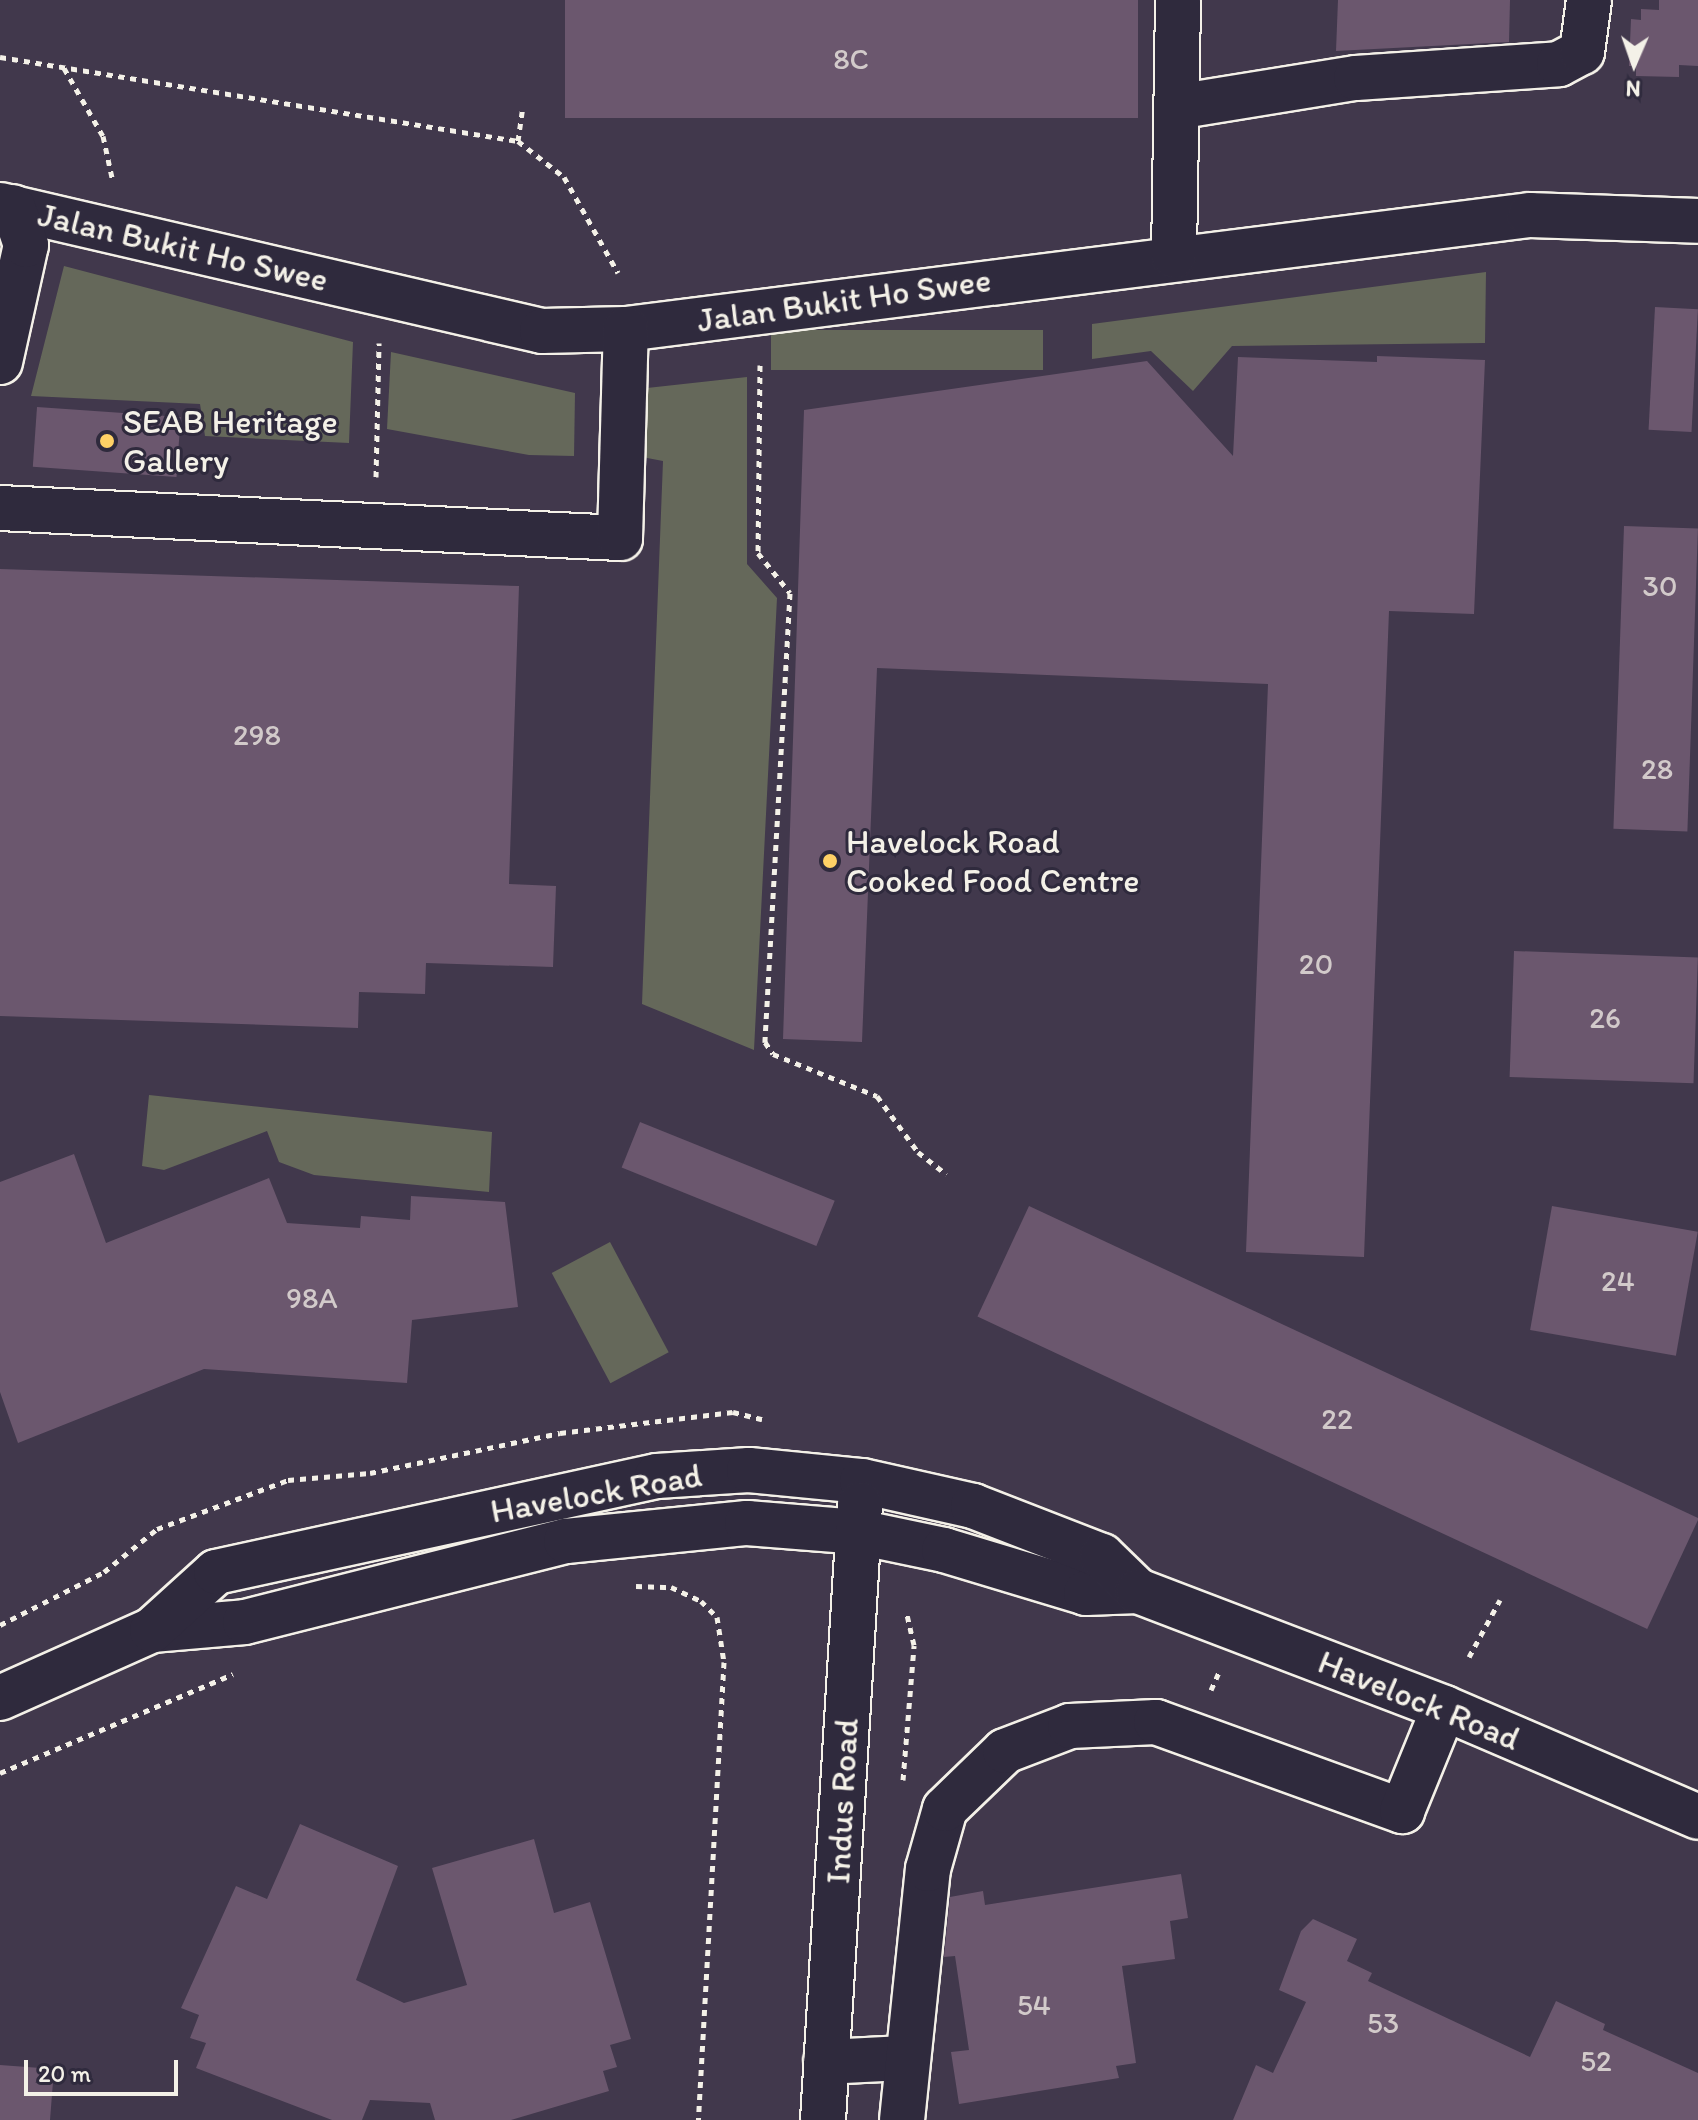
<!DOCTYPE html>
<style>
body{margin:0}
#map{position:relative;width:1698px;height:2120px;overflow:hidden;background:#41384c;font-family:Itim,sans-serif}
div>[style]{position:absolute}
.green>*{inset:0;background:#65685a;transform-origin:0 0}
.building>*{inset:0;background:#6b576e;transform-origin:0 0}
.path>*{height:5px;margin-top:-2.5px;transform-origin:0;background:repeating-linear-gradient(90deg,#f4f1e8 0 6px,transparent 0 12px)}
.roads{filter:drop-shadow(2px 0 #f4f1e8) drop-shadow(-2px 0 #f4f1e8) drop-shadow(0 2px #f4f1e8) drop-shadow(0 -2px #f4f1e8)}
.minor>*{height:44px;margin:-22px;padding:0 22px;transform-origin:22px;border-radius:22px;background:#2f2a3d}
.dots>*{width:22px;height:22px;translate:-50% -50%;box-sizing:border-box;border:4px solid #2f2a3d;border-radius:50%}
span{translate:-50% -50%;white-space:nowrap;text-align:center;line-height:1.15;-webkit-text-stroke:6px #2f2a3d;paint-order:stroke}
.number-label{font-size:30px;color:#d2caca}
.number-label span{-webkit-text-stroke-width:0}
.street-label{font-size:34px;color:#f4f1e8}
.poi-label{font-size:34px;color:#f4f1e8}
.left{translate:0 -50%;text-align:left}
.north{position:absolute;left:1594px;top:24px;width:80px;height:80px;-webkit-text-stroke:6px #2f2a3d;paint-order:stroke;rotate:182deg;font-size:22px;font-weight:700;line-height:32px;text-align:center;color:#f4f1e8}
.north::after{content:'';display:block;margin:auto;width:28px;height:36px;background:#f4f1e8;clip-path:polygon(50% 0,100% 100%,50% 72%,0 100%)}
.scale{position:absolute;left:24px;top:2060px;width:154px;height:36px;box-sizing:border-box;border:4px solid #f4f1e8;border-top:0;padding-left:10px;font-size:24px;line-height:28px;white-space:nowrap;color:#f4f1e8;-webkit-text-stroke:6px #2f2a3d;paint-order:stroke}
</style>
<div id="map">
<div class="green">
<i style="clip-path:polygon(64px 266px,353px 342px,349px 443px,205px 436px,200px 404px,31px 396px)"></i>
<i style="clip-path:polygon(1486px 272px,1485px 343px,1232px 346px,1193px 391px,1151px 351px,1092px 359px,1092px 324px)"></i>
<i style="left:1043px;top:330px;width:40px;height:272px;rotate:90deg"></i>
<i style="clip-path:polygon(391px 352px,575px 393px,574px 456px,529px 455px,387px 429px)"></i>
<i style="clip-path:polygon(747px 377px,747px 564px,777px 598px,754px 1050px,642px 1004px,663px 461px,642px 457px,647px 388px)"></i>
<i style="clip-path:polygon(149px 1095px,492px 1132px,489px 1192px,314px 1175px,279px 1162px,267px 1131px,164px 1170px,142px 1166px)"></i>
<i style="left:610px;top:1242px;width:125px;height:66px;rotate:62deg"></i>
</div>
<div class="building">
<i style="left:565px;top:0;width:573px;height:118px"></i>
<i style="clip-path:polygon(1338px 0,1510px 0,1509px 42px,1336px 51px)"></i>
<i style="clip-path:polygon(1659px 0,1698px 0,1698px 66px,1679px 65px,1679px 77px,1636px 76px,1636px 66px,1629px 66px,1631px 19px,1641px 20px,1641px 9px,1659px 10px)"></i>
<i style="left:1655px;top:307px;width:43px;height:123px;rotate:3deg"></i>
<i style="clip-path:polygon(1377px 356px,1485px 360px,1474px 614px,1389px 611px,1364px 1257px,1246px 1252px,1268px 684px,877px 668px,862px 1042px,783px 1039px,804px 410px,1147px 361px,1233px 456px,1238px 357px,1377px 362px)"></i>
<i style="left:37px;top:407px;width:144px;height:60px;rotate:4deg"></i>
<i style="left:1624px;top:526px;width:74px;height:303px;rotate:2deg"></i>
<i style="clip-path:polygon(0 569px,519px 586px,509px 884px,556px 886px,553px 967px,426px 963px,425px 994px,359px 992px,358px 1028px,0 1016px)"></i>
<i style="left:1514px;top:951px;width:184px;height:126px;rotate:2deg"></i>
<i style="left:640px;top:1122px;width:210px;height:49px;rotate:22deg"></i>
<i style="clip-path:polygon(74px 1154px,106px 1243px,269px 1178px,287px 1223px,360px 1228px,361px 1216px,410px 1220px,411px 1196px,505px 1202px,518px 1307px,412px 1320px,407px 1383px,204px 1369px,18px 1443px,0 1392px,0 1182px)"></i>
<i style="left:1029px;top:1206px;width:739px;height:122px;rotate:25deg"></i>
<i style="left:1552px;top:1206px;width:148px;height:126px;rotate:10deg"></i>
<i style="clip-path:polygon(300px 1824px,398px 1866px,356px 1980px,404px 2003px,467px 1985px,432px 1868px,534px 1839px,554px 1913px,590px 1902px,631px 2039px,610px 2045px,617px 2067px,603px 2071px,609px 2091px,511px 2120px,435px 2120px,430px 2103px,370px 2100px,362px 2120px,332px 2120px,196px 2068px,206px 2043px,190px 2038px,199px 2015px,181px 2008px,236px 1886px,267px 1899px)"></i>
<i style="clip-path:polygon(1181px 1874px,1188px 1918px,1170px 1921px,1175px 1959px,1122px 1966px,1136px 2063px,1116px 2066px,1119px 2078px,959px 2104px,951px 2052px,969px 2050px,955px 1956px,944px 1957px,950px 1897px,983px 1891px,985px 1905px)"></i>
<i style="clip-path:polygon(1313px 1919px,1357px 1939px,1347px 1961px,1372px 1973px,1368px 1981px,1530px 2057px,1556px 2001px,1605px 2024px,1603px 2030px,1698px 2073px,1698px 2120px,1233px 2120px,1256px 2065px,1273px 2073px,1306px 2002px,1279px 1990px,1301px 1931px)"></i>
<i style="clip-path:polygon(0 2065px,54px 2069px,50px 2120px,0 2120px)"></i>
</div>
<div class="path">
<i style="left:0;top:57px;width:525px;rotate:9.21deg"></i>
<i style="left:518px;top:141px;width:58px;rotate:38deg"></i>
<i style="left:564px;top:177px;width:110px;rotate:60.6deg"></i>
<i style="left:64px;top:68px;width:78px;rotate:60.2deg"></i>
<i style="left:103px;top:136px;width:47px;rotate:77.7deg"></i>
<i style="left:518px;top:141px;width:35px;rotate:-82deg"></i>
<i style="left:760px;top:365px;width:188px;rotate:90.6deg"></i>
<i style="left:758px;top:553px;width:51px;rotate:51.3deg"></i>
<i style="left:790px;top:593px;width:450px;rotate:93.2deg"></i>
<i style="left:765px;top:1042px;width:14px;rotate:56deg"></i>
<i style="left:773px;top:1054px;width:112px;rotate:22deg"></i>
<i style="left:877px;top:1096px;width:69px;rotate:53.8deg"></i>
<i style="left:918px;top:1152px;width:36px;rotate:38deg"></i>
<i style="left:376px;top:477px;width:134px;rotate:-88.7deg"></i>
<i style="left:636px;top:1586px;width:35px;rotate:2deg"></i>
<i style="left:671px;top:1587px;width:33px;rotate:25deg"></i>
<i style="left:701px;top:1601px;width:23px;rotate:45deg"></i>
<i style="left:717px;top:1617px;width:46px;rotate:81.2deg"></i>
<i style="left:724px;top:1662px;width:459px;rotate:93.2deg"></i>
<i style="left:0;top:1625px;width:117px;rotate:-27deg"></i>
<i style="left:104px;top:1572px;width:68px;rotate:-39.1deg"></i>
<i style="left:157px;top:1529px;width:140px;rotate:-20.5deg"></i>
<i style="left:288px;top:1480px;width:82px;rotate:-4.9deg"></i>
<i style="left:370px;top:1473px;width:194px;rotate:-11.9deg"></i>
<i style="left:560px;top:1433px;width:174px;rotate:-6.9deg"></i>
<i style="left:733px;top:1412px;width:30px;rotate:14deg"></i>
<i style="left:1469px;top:1657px;width:65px;rotate:-61.5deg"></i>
<i style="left:1211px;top:1690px;width:20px;rotate:-66deg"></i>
<i style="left:0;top:1773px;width:253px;rotate:-23deg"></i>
<i style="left:903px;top:1780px;width:135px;rotate:-85.3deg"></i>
<i style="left:914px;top:1645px;width:35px;rotate:-103deg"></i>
</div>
<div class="roads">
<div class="minor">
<i style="left:1176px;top:107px;width:182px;rotate:-9.2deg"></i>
<i style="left:1356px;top:78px;width:203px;rotate:-3.9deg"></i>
<i style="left:1559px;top:64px;width:26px;rotate:-28deg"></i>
<i style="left:1582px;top:52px;width:52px;rotate:-82.3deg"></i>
<i style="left:0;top:205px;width:556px;rotate:13.09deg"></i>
<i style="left:542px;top:331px;width:84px;rotate:-1.4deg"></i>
<i style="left:626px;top:329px;width:911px;rotate:-7.19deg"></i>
<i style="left:1530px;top:215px;width:168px;rotate:2deg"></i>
<i style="left:1174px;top:256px;width:256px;rotate:-89.1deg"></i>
<i style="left:0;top:362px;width:120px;rotate:-77.5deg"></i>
<i style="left:26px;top:245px;width:40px;rotate:-108.9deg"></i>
<i style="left:0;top:508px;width:621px;rotate:2.77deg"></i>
<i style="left:620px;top:538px;width:209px;rotate:-88.4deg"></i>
<i style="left:152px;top:1630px;width:93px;rotate:-4.9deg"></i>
<i style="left:245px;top:1622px;width:331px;rotate:-14.2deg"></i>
<i style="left:566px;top:1541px;width:182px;rotate:-5.7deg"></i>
<i style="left:747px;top:1523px;width:111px;rotate:4.6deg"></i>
<i style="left:858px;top:1532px;width:88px;rotate:11.8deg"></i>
<i style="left:944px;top:1550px;width:148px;rotate:16.8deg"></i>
<i style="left:1086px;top:1593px;width:52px;rotate:-2.2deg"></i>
<i style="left:0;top:1698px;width:167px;rotate:-24.1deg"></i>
<i style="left:152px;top:1630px;width:86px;rotate:-42.2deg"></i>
<i style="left:216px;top:1572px;width:451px;rotate:-12.3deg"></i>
<i style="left:657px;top:1476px;width:92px;rotate:-3.7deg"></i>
<i style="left:749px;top:1470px;width:114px;rotate:5.6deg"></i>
<i style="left:862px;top:1481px;width:114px;rotate:12.7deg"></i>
<i style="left:973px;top:1506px;width:138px;rotate:21.2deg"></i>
<i style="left:1102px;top:1556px;width:50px;rotate:44.2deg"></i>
<i style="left:1138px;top:1591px;width:328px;rotate:20.9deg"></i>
<i style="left:1444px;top:1708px;width:276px;rotate:23.2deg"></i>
<i style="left:826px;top:2062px;width:80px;rotate:-2.9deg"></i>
<i style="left:823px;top:2120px;width:617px;rotate:-86.56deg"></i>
<i style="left:902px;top:2120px;width:252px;rotate:-84.1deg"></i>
<i style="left:928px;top:1869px;width:62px;rotate:-74.2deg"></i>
<i style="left:945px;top:1809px;width:83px;rotate:-44deg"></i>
<i style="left:1005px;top:1751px;width:70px;rotate:-21deg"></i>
<i style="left:1070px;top:1726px;width:86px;rotate:-2.7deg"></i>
<i style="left:1156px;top:1722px;width:262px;rotate:19.9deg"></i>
<i style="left:1402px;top:1811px;width:111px;rotate:-67.8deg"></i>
</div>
</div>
<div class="dots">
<i style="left:107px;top:441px;background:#ffd166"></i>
<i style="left:830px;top:861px;background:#ffd166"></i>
</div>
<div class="number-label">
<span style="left:851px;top:59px">8C</span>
<span style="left:1660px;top:586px">30</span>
<span style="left:257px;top:735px">298</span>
<span style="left:1657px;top:769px">28</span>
<span style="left:1316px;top:964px">20</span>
<span style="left:1605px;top:1018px">26</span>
<span style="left:1618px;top:1281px">24</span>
<span style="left:312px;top:1298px">98A</span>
<span style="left:1337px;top:1419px">22</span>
<span style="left:1034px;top:2005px">54</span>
<span style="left:1383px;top:2023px">53</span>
<span style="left:1596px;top:2061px">52</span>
</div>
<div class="street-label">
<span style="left:183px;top:247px;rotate:13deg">Jalan Bukit Ho Swee</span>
<span style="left:844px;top:300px;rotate:-8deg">Jalan Bukit Ho Swee</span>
<span style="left:596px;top:1493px;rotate:-10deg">Havelock Road</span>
<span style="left:1419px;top:1700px;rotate:22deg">Havelock Road</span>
<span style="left:842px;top:1801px;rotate:-87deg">Indus Road</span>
</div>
<div class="poi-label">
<span class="left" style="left:123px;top:441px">SEAB Heritage<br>Gallery</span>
<span class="left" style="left:846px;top:861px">Havelock Road<br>Cooked Food Centre</span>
</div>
<div class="north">N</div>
<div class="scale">20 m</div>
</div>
